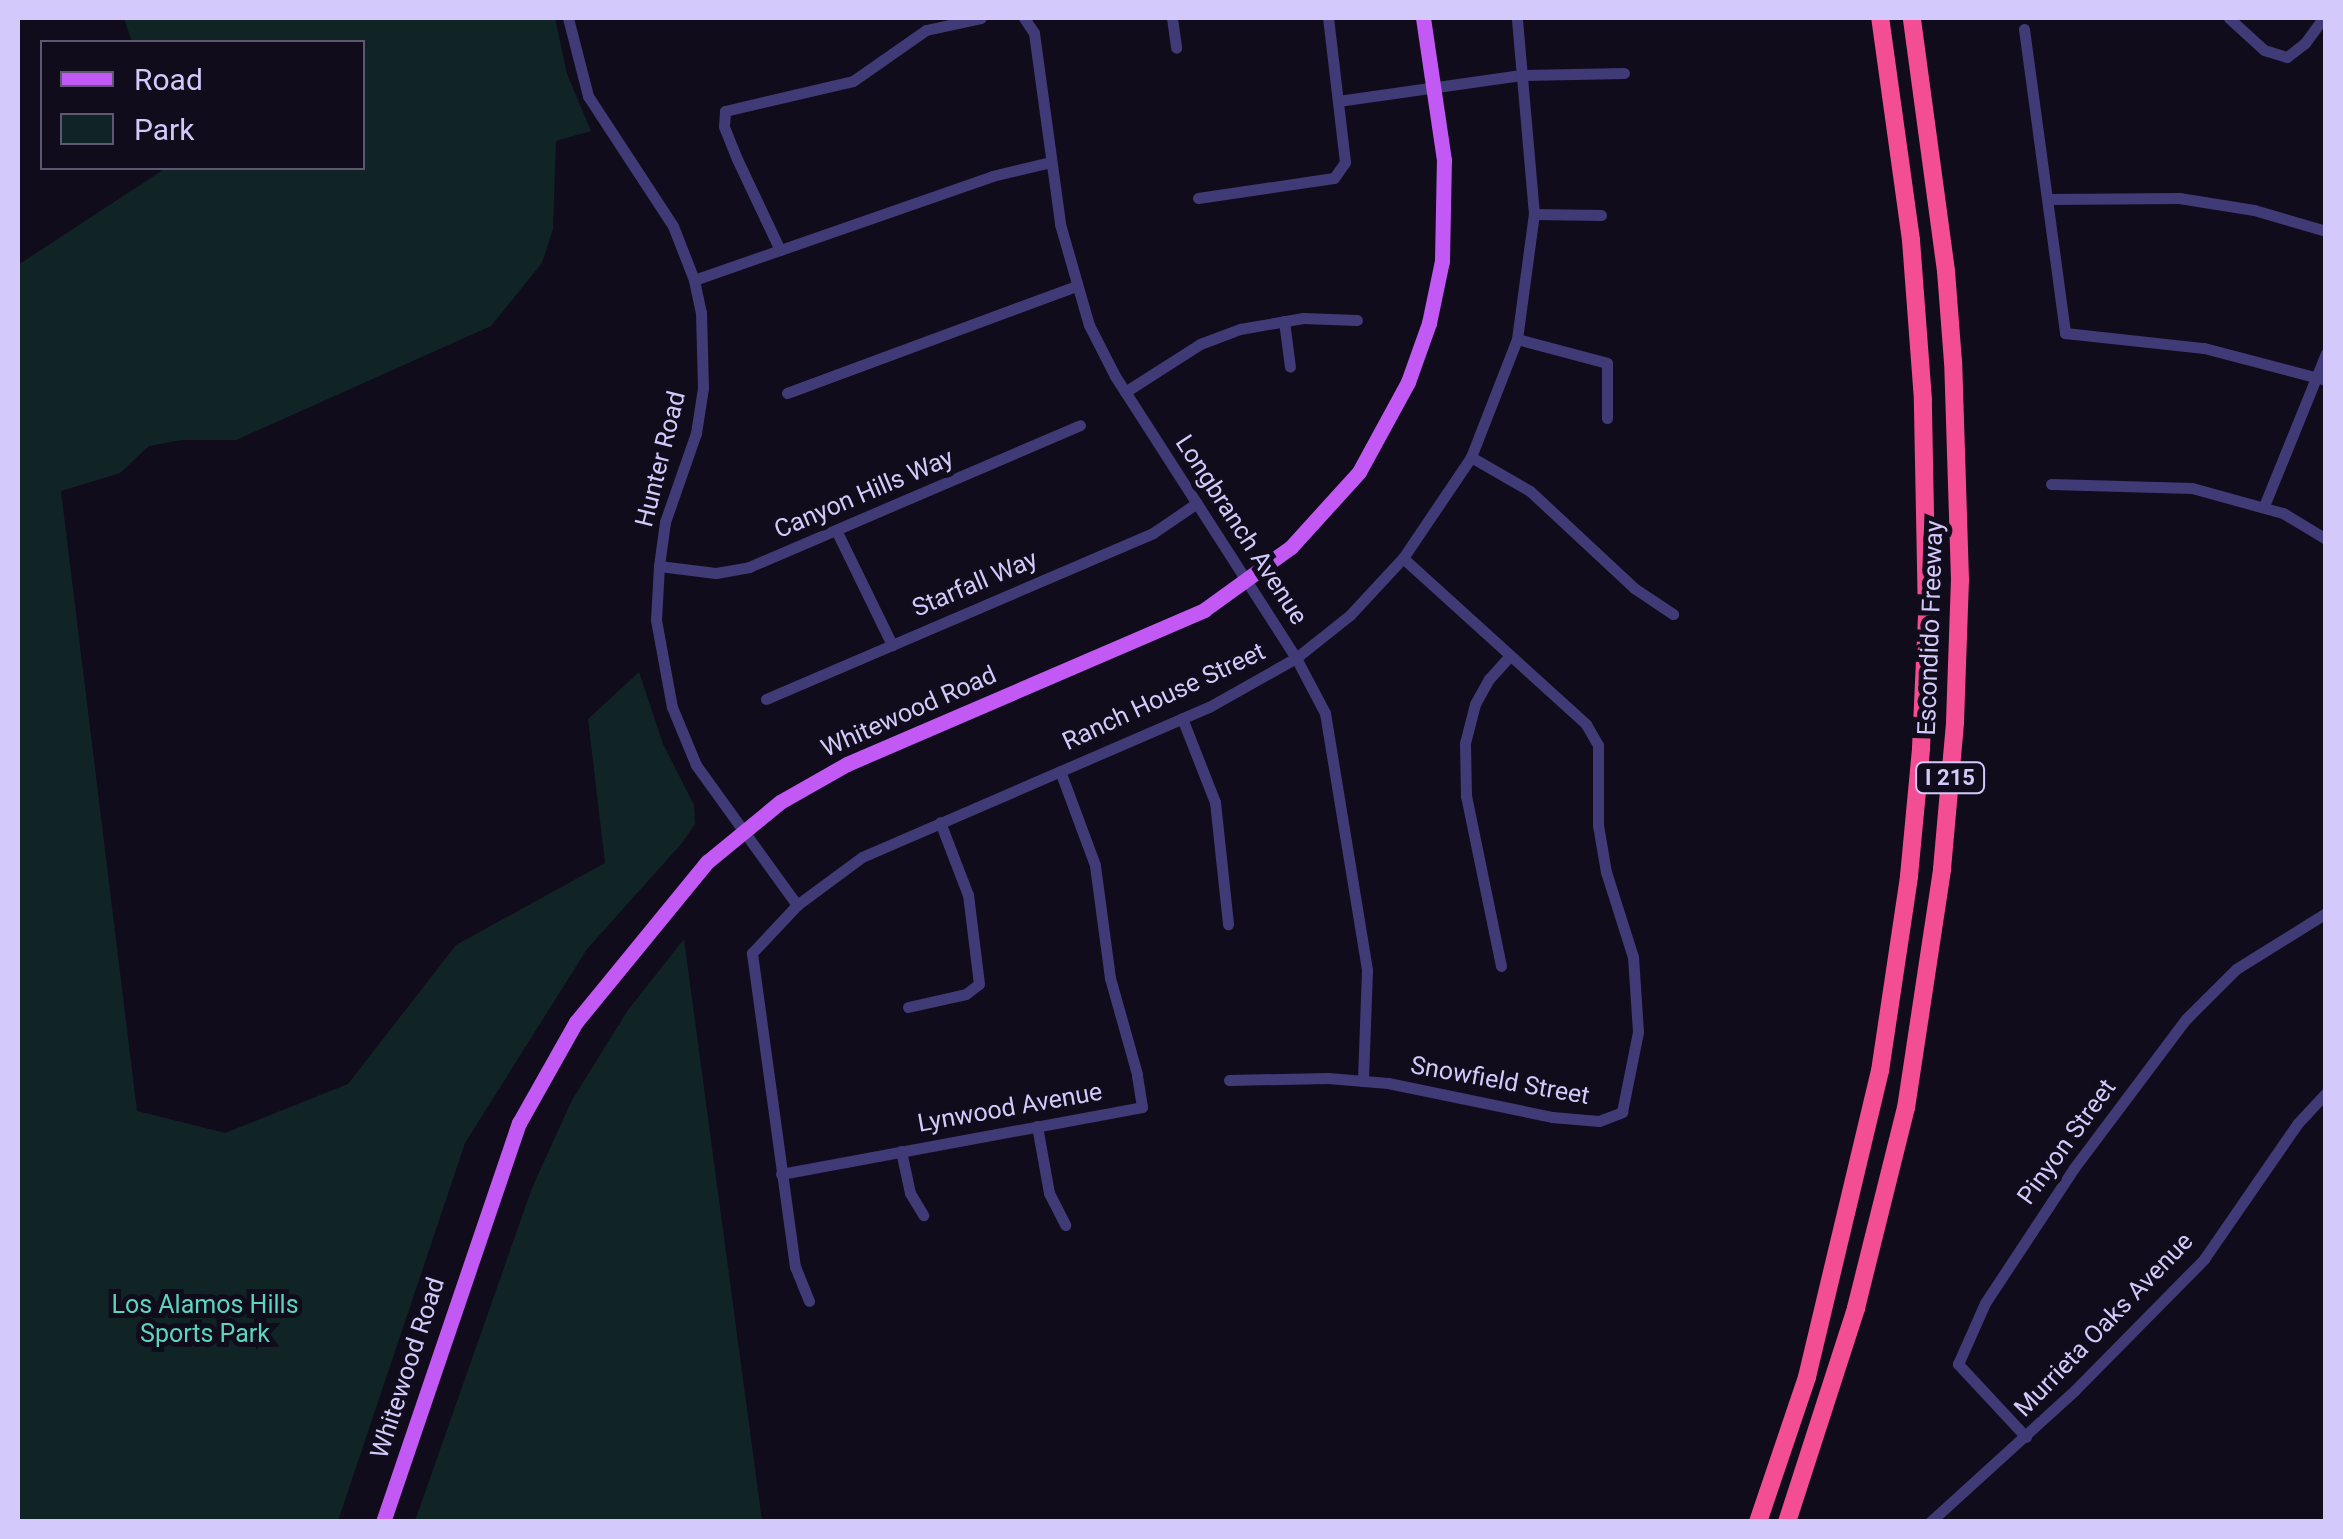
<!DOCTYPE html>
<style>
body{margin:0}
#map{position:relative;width:2343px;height:1539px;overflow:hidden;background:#100c1b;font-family:Roboto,sans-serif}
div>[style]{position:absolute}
.green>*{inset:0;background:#102425}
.minor>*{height:11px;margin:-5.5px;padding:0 5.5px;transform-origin:5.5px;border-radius:5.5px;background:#403a77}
.major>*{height:15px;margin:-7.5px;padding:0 7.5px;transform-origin:7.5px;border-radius:7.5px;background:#c259f4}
.highway>*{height:18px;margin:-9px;padding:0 9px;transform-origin:9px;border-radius:9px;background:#f34e94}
span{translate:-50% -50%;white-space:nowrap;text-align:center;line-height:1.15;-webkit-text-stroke:10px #100c1b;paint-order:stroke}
.shield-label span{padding:2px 8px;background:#100c1b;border:2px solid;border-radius:8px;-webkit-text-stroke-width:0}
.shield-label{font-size:22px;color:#d3cafb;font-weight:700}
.street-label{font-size:25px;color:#d3cafb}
.park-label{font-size:25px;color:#5dd5bd}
.frame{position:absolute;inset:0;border:20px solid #d3cafb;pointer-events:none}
.legend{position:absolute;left:40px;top:40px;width:325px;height:130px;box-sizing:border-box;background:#100c1b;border:2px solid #5e5875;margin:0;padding:12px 18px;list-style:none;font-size:30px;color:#d3cafb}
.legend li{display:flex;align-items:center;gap:20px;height:50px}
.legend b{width:50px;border:2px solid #5e5875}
</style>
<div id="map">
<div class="green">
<i style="clip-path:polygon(124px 18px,555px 18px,567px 74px,591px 131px,556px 141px,553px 229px,542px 263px,491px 326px,236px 440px,182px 440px,149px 446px,120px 473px,61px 491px,137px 1111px,225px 1133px,348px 1084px,456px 945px,605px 863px,588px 719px,639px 672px,663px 744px,694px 805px,695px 824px,682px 843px,587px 949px,465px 1143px,338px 1521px,18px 1521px,18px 265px,166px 168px,362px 168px,362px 42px,132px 42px)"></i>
<i style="clip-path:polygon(684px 939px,762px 1521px,415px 1521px,532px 1188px,572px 1100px,628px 1010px)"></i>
</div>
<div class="minor">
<i style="left:568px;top:18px;width:81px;rotate:75.6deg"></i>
<i style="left:588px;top:96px;width:155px;rotate:56.8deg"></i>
<i style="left:673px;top:226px;width:58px;rotate:68.7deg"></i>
<i style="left:694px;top:280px;width:33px;rotate:78deg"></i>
<i style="left:701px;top:312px;width:76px;rotate:88.5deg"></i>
<i style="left:703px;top:388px;width:46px;rotate:98.8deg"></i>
<i style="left:696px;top:433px;width:94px;rotate:109.2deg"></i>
<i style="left:665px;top:522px;width:44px;rotate:97.8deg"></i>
<i style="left:659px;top:566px;width:54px;rotate:93.2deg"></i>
<i style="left:656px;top:620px;width:88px;rotate:79.6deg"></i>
<i style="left:672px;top:707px;width:63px;rotate:67.5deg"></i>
<i style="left:696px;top:765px;width:173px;rotate:54.2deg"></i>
<i style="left:1024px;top:18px;width:18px;rotate:56deg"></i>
<i style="left:1034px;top:33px;width:193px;rotate:82.2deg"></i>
<i style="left:1060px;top:224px;width:105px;rotate:74deg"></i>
<i style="left:1089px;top:325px;width:57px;rotate:63deg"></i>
<i style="left:1115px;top:376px;width:335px;rotate:57.3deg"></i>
<i style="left:1296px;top:658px;width:62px;rotate:62.2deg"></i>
<i style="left:1325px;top:713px;width:260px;rotate:80.7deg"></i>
<i style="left:1367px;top:970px;width:111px;rotate:92.1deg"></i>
<i style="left:1172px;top:18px;width:30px;rotate:82deg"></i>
<i style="left:2229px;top:18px;width:47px;rotate:42.4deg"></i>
<i style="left:2264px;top:50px;width:24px;rotate:17deg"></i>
<i style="left:2287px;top:57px;width:23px;rotate:-38deg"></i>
<i style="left:2305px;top:43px;width:31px;rotate:-54deg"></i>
<i style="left:2024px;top:29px;width:307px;rotate:82.3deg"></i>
<i style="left:2065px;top:333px;width:140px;rotate:6.2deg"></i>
<i style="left:2204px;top:348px;width:126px;rotate:14.7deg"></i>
<i style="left:1338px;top:101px;width:185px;rotate:-8.1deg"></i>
<i style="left:1521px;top:75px;width:103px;rotate:-1.1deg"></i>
<i style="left:1198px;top:198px;width:137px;rotate:-8.4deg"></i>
<i style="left:1334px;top:178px;width:19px;rotate:-55deg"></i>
<i style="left:1345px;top:162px;width:145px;rotate:-96.7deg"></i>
<i style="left:2049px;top:199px;width:130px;rotate:-0.4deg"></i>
<i style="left:2179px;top:198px;width:76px;rotate:9.1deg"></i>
<i style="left:2254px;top:210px;width:75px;rotate:16.3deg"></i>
<i style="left:1534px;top:214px;width:67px;rotate:0.9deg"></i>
<i style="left:780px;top:250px;width:101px;rotate:-115.3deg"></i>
<i style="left:737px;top:159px;width:35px;rotate:-112deg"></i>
<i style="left:724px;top:126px;width:15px;rotate:-86deg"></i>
<i style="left:725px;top:111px;width:131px;rotate:-13.2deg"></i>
<i style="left:853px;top:81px;width:89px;rotate:-34.9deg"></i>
<i style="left:926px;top:30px;width:56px;rotate:-12.3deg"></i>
<i style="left:694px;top:280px;width:316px;rotate:-19.2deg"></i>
<i style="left:992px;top:176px;width:61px;rotate:-13.3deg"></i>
<i style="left:1284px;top:321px;width:46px;rotate:82.6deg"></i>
<i style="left:1517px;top:339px;width:93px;rotate:14.9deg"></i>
<i style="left:1607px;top:363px;width:55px;rotate:90deg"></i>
<i style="left:1125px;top:392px;width:89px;rotate:-32.6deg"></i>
<i style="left:1200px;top:344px;width:43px;rotate:-20.6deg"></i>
<i style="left:1240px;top:329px;width:64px;rotate:-9.9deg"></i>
<i style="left:1303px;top:318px;width:54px;rotate:2.1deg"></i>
<i style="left:787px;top:393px;width:308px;rotate:-20.3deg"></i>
<i style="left:1471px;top:457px;width:68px;rotate:30deg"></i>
<i style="left:1530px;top:491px;width:142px;rotate:43deg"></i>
<i style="left:1634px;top:588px;width:47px;rotate:33.7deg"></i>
<i style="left:2051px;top:484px;width:141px;rotate:1.6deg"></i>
<i style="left:2192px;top:488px;width:94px;rotate:15.4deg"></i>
<i style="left:2283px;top:513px;width:50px;rotate:31.2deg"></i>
<i style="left:2264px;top:506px;width:165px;rotate:-67.9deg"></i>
<i style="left:837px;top:532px;width:126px;rotate:64deg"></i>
<i style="left:659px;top:566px;width:57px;rotate:7deg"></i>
<i style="left:716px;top:573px;width:34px;rotate:-10deg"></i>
<i style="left:749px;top:567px;width:360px;rotate:-23.2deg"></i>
<i style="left:766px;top:699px;width:421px;rotate:-23.2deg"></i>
<i style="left:1153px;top:533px;width:53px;rotate:-34.3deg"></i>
<i style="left:1182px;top:718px;width:90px;rotate:68.6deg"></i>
<i style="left:1215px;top:802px;width:123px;rotate:83.9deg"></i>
<i style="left:1501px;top:966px;width:174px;rotate:-101.6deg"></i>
<i style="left:1466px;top:796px;width:53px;rotate:-91.1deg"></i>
<i style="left:1465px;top:743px;width:40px;rotate:-75.6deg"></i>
<i style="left:1475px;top:704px;width:29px;rotate:-61deg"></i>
<i style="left:1489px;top:679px;width:31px;rotate:-48deg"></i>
<i style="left:908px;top:1007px;width:59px;rotate:-12.6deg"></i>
<i style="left:966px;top:994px;width:16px;rotate:-38deg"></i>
<i style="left:979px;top:984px;width:90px;rotate:-97deg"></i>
<i style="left:968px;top:895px;width:78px;rotate:-111deg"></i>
<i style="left:1229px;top:1080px;width:99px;rotate:-1.2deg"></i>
<i style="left:1328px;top:1078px;width:60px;rotate:4.8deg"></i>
<i style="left:1388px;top:1083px;width:167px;rotate:11.7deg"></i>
<i style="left:1552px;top:1117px;width:47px;rotate:4.9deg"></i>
<i style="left:1599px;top:1121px;width:25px;rotate:-21deg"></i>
<i style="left:1622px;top:1112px;width:82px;rotate:-78.7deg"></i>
<i style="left:1638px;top:1032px;width:75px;rotate:-93.8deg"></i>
<i style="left:1633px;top:957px;width:89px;rotate:-107.6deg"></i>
<i style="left:1606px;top:872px;width:48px;rotate:-99.7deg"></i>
<i style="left:1598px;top:825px;width:80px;rotate:-90deg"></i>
<i style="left:1598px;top:745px;width:24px;rotate:-120deg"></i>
<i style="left:1586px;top:724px;width:247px;rotate:-137.8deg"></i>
<i style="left:1037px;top:1126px;width:68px;rotate:79.8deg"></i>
<i style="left:1049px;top:1193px;width:36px;rotate:63deg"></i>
<i style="left:901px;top:1151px;width:43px;rotate:77.9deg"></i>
<i style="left:910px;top:1193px;width:26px;rotate:59deg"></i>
<i style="left:781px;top:1174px;width:367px;rotate:-10.5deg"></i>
<i style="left:1142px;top:1107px;width:33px;rotate:-99deg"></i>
<i style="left:1137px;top:1074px;width:100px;rotate:-105.7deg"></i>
<i style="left:1110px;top:978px;width:114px;rotate:-97.6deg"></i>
<i style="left:1095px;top:865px;width:100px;rotate:-110.4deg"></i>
<i style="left:809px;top:1301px;width:37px;rotate:-112deg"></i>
<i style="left:795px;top:1267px;width:317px;rotate:-97.8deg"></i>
<i style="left:752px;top:953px;width:66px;rotate:-46.8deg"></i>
<i style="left:797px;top:905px;width:81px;rotate:-36.4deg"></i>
<i style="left:862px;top:857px;width:378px;rotate:-23.4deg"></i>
<i style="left:1209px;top:707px;width:100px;rotate:-29.4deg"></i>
<i style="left:1296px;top:658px;width:69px;rotate:-38.5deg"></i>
<i style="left:1350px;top:615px;width:78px;rotate:-47.1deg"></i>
<i style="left:1403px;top:558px;width:122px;rotate:-56deg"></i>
<i style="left:1471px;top:457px;width:127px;rotate:-68.7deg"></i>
<i style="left:1517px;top:339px;width:126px;rotate:-82.3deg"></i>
<i style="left:1534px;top:214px;width:197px;rotate:-95deg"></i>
<i style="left:2026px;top:1437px;width:100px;rotate:-133deg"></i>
<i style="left:1958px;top:1364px;width:67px;rotate:-66.1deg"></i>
<i style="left:1985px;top:1303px;width:162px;rotate:-56.6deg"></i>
<i style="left:2074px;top:1168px;width:186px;rotate:-53.1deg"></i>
<i style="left:2186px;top:1019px;width:71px;rotate:-45deg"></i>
<i style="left:2236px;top:969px;width:106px;rotate:-31.9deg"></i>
<i style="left:1930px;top:1522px;width:196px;rotate:-42.3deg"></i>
<i style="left:2075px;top:1390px;width:184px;rotate:-45.4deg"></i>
<i style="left:2204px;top:1259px;width:164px;rotate:-55.4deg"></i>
<i style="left:2297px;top:1124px;width:42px;rotate:-46.9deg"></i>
</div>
<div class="major">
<i style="left:383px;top:1522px;width:422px;rotate:-71.2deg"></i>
<i style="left:519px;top:1123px;width:116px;rotate:-60.6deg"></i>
<i style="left:576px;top:1022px;width:207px;rotate:-50.7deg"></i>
<i style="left:707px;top:862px;width:94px;rotate:-39.4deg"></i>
<i style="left:780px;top:802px;width:77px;rotate:-29.6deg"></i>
<i style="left:847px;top:764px;width:389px;rotate:-23.3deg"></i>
<i style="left:1204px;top:610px;width:107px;rotate:-35.9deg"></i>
<i style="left:1291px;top:547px;width:101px;rotate:-47.8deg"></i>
<i style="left:1359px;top:472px;width:102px;rotate:-61.4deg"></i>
<i style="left:1408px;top:382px;width:63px;rotate:-70.4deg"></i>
<i style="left:1429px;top:323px;width:63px;rotate:-78.2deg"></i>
<i style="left:1442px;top:261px;width:101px;rotate:-88.9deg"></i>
<i style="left:1444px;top:160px;width:144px;rotate:-98.4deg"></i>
</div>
<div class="highway">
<i style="left:1758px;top:1522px;width:153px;rotate:-71.3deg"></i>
<i style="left:1807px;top:1377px;width:315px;rotate:-76.6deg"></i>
<i style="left:1880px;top:1071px;width:197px;rotate:-81.5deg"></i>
<i style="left:1909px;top:876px;width:129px;rotate:-84.6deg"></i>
<i style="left:1921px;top:748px;width:130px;rotate:-87.4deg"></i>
<i style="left:1927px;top:618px;width:218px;rotate:-91.1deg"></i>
<i style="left:1923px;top:400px;width:160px;rotate:-94.3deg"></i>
<i style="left:1911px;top:240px;width:224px;rotate:-97.9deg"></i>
<i style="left:1787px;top:1522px;width:225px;rotate:-72.1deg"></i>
<i style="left:1856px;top:1308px;width:206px;rotate:-76deg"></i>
<i style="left:1906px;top:1108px;width:242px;rotate:-81.4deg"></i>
<i style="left:1942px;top:869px;width:148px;rotate:-84.9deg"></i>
<i style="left:1955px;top:722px;width:142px;rotate:-88deg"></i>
<i style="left:1960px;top:580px;width:218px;rotate:-91.8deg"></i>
<i style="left:1953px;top:362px;width:91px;rotate:-94.4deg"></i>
<i style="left:1946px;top:271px;width:255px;rotate:-97.7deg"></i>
</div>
<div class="shield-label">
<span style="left:1950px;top:778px">I 215</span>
</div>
<div class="street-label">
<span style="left:661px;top:459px;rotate:-76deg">Hunter Road</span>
<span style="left:864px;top:494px;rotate:-23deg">Canyon Hills Way</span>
<span style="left:1241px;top:530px;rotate:57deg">Longbranch Avenue</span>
<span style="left:975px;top:584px;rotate:-23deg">Starfall Way</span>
<span style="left:1931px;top:628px;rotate:-88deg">Escondido Freeway</span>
<span style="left:1164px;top:697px;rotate:-25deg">Ranch House Street</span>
<span style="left:909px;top:712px;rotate:-24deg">Whitewood Road</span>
<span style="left:1500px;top:1081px;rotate:10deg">Snowfield Street</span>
<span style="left:1010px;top:1108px;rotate:-10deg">Lynwood Avenue</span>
<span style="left:2067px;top:1142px;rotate:-54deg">Pinyon Street</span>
<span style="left:2104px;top:1325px;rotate:-46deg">Murrieta Oaks Avenue</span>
<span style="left:408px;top:1368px;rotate:-72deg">Whitewood Road</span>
</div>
<div class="park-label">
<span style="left:205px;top:1320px">Los Alamos Hills<br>Sports Park</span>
</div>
<div class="frame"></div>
<ul class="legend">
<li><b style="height:12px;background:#c259f4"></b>Road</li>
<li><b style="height:28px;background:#102425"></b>Park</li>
</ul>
</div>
